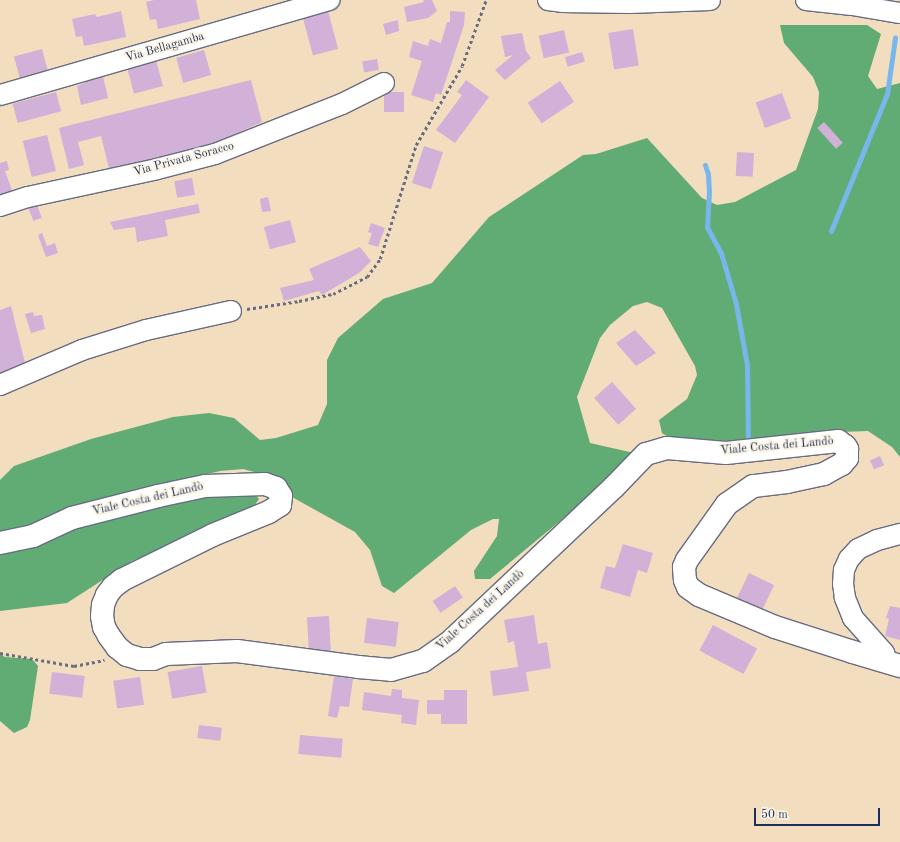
<!DOCTYPE html>
<meta charset="utf-8">
<style>
body{margin:0}
#map{position:relative;width:900px;height:842px;overflow:hidden;background:#f3ddbf;font-family:"Old Standard TT",serif}
div>[style]{position:absolute}
.forest>*{inset:0;background:#60ac74}
.stream>*{height:5px;margin:-2.5px;padding:0 2.5px;transform-origin:2.5px;border-radius:2.5px;background:#78b6eb}
.building>*{inset:0;background:#d1b1d7;transform-origin:0 0}
.path>*{height:2.5px;margin-top:-1.25px;transform-origin:0;background:repeating-linear-gradient(90deg,#676c80 0 3px,transparent 0 6px)}
.roads{filter:drop-shadow(1px 0 #676c80) drop-shadow(-1px 0 #676c80) drop-shadow(0 1px #676c80) drop-shadow(0 -1px #676c80)}
.street>*{height:20px;margin:-10px;padding:0 10px;transform-origin:10px;border-radius:10px;background:#fff}
.secondary>*{height:22px;margin:-11px;padding:0 11px;transform-origin:11px;border-radius:11px;background:#fff}
span{translate:-50% -50%;white-space:nowrap;text-align:center;line-height:1.15;-webkit-text-stroke:4px #fcf5e5;paint-order:stroke}
.street-label{font-size:12px;color:#1b2f5e}
.scale{position:absolute;left:754px;top:808px;width:126px;height:18px;box-sizing:border-box;border:2px solid #1b2f5e;border-top:0;padding-left:5px;font-size:12px;line-height:14px;white-space:nowrap;color:#1b2f5e;-webkit-text-stroke:3px #fcf5e5;paint-order:stroke}
</style>
<div id="map">
<div class="forest">
<i style="clip-path:polygon(780px 25px,867px 25px,881px 34px,868px 76px,877px 89px,900px 83px,900px 457px,892px 447px,868px 431px,840px 432px,745px 442px,668px 437px,662px 433px,659px 420px,687px 399px,697px 375px,695px 366px,662px 308px,647px 302px,633px 306px,610px 325px,600px 338px,577px 397px,590px 443px,634px 453px,601px 487px,490px 579px,475px 579px,474px 571px,497px 536px,499px 519px,493px 519px,471px 530px,394px 593px,382px 586px,370px 550px,355px 532px,292px 497px,280px 479px,243px 469px,220px 471px,161px 485px,37px 526px,0 534px,0 480px,14px 466px,91px 439px,173px 417px,209px 413px,234px 418px,260px 440px,276px 438px,318px 425px,327px 404px,327px 360px,338px 338px,383px 299px,432px 283px,489px 217px,583px 155px,596px 154px,647px 138px,702px 198px,717px 205px,735px 202px,796px 170px,818px 109px,819px 92px,813px 77px,784px 43px)"></i>
<i style="clip-path:polygon(253px 493px,259px 499px,250px 512px,132px 561px,67px 603px,0 611px,0 551px,92px 520px,190px 496px)"></i>
<i style="clip-path:polygon(0 654px,5px 657px,32px 659px,38px 666px,30px 720px,27px 727px,14px 733px,0 721px)"></i>
</div>
<div class="stream">
<i style="left:705px;top:165px;width:9px;rotate:72deg"></i>
<i style="left:708px;top:174px;width:17px;rotate:87deg"></i>
<i style="left:709px;top:191px;width:36px;rotate:93deg"></i>
<i style="left:707px;top:227px;width:30px;rotate:62deg"></i>
<i style="left:721px;top:253px;width:53px;rotate:73.6deg"></i>
<i style="left:736px;top:304px;width:62px;rotate:79.8deg"></i>
<i style="left:747px;top:365px;width:80px;rotate:89.3deg"></i>
<i style="left:831px;top:231px;width:148px;rotate:-67.8deg"></i>
<i style="left:887px;top:94px;width:57px;rotate:-81.9deg"></i>
</div>
<div class="building">
<i style="clip-path:polygon(154px 0,196px 0,200px 19px,158px 29px,156px 19px,150px 20px,146px 2px)"></i>
<i style="clip-path:polygon(423px 0,432px 0,437px 11px,428px 18px,407px 22px,404px 7px,424px 2px)"></i>
<i style="clip-path:polygon(121px 11px,126px 37px,84px 46px,82px 36px,76px 37px,72px 19px,95px 14px,97px 17px)"></i>
<i style="left:328px;top:11px;width:39px;height:26px;rotate:75deg"></i>
<i style="clip-path:polygon(450px 11px,465px 12px,464px 25px,441px 95px,436px 93px,433px 102px,411px 95px,422px 61px,409px 57px,413px 41px,428px 46px,430px 39px,441px 43px,447px 22px,450px 22px)"></i>
<i style="clip-path:polygon(398px 20px,399px 31px,386px 35px,383px 24px)"></i>
<i style="left:633px;top:29px;width:37px;height:25px;rotate:81deg"></i>
<i style="left:564px;top:30px;width:23px;height:26px;rotate:77deg"></i>
<i style="clip-path:polygon(522px 33px,526px 51px,531px 58px,505px 80px,495px 70px,513px 55px,505px 57px,501px 36px)"></i>
<i style="left:42px;top:49px;width:24px;height:29px;rotate:75deg"></i>
<i style="left:204px;top:50px;width:26px;height:29px;rotate:74deg"></i>
<i style="left:582px;top:52px;width:10px;height:18px;rotate:73deg"></i>
<i style="left:377px;top:59px;width:11px;height:15px;rotate:80deg"></i>
<i style="left:156px;top:60px;width:27px;height:30px;rotate:75deg"></i>
<i style="clip-path:polygon(103px 76px,108px 98px,81px 105px,77px 86px,85px 83px,85px 80px)"></i>
<i style="clip-path:polygon(251px 80px,262px 122px,207px 147px,110px 173px,101px 136px,78px 142px,84px 165px,69px 169px,59px 128px)"></i>
<i style="clip-path:polygon(466px 80px,489px 97px,455px 143px,436px 130px,462px 95px,457px 92px)"></i>
<i style="left:560px;top:81px;width:25px;height:39px;rotate:56deg"></i>
<i style="left:56px;top:92px;width:20px;height:45px;rotate:75deg"></i>
<i style="left:404px;top:92px;width:20px;height:20px;rotate:90deg"></i>
<i style="left:782px;top:93px;width:27px;height:28px;rotate:70deg"></i>
<i style="left:824px;top:122px;width:28px;height:9px;rotate:48deg"></i>
<i style="left:47px;top:135px;width:37px;height:25px;rotate:76deg"></i>
<i style="left:424px;top:146px;width:20px;height:39px;rotate:18deg"></i>
<i style="left:737px;top:152px;width:17px;height:24px;rotate:3deg"></i>
<i style="clip-path:polygon(7px 161px,9px 170px,5px 171px,13px 193px,0 197px,0 163px)"></i>
<i style="left:192px;top:178px;width:17px;height:18px;rotate:80deg"></i>
<i style="clip-path:polygon(268px 197px,271px 211px,262px 212px,260px 199px)"></i>
<i style="left:35px;top:200px;width:19px;height:9px;rotate:69deg"></i>
<i style="clip-path:polygon(198px 204px,200px 213px,165px 220px,168px 236px,137px 242px,135px 227px,114px 230px,110px 222px)"></i>
<i style="left:290px;top:220px;width:23px;height:27px;rotate:75deg"></i>
<i style="clip-path:polygon(371px 223px,385px 228px,378px 247px,368px 244px,372px 233px,368px 232px)"></i>
<i style="clip-path:polygon(42px 233px,47px 246px,55px 243px,58px 253px,46px 257px,38px 235px)"></i>
<i style="clip-path:polygon(360px 247px,371px 261px,359px 273px,322px 295px,319px 291px,284px 301px,280px 288px,314px 280px,309px 269px)"></i>
<i style="clip-path:polygon(11px 306px,27px 371px,0 377px,0 310px)"></i>
<i style="clip-path:polygon(33px 312px,34px 316px,42px 315px,45px 329px,31px 333px,25px 314px)"></i>
<i style="clip-path:polygon(635px 330px,656px 353px,636px 366px,616px 343px)"></i>
<i style="left:612px;top:382px;width:36px;height:24px;rotate:48deg"></i>
<i style="left:880px;top:456px;width:10px;height:11px;rotate:66deg"></i>
<i style="clip-path:polygon(623px 544px,653px 553px,647px 573px,638px 570px,630px 597px,600px 588px,606px 566px,615px 568px)"></i>
<i style="left:749px;top:573px;width:28px;height:28px;rotate:26deg"></i>
<i style="left:455px;top:586px;width:14px;height:27px;rotate:56deg"></i>
<i style="clip-path:polygon(890px 606px,900px 608px,900px 640px,885px 636px,889px 619px,886px 618px)"></i>
<i style="clip-path:polygon(534px 615px,538px 644px,547px 642px,551px 668px,526px 672px,529px 691px,493px 696px,490px 671px,518px 667px,514px 641px,508px 643px,504px 620px)"></i>
<i style="left:329px;top:616px;width:36px;height:22px;rotate:87deg"></i>
<i style="left:367px;top:618px;width:32px;height:25px;rotate:7deg"></i>
<i style="left:713px;top:625px;width:50px;height:29px;rotate:28deg"></i>
<i style="left:202px;top:666px;width:27px;height:35px;rotate:80deg"></i>
<i style="left:52px;top:672px;width:33px;height:22px;rotate:7deg"></i>
<i style="clip-path:polygon(334px 676px,353px 679px,349px 707px,340px 706px,337px 718px,328px 716px)"></i>
<i style="left:140px;top:677px;width:28px;height:27px;rotate:82deg"></i>
<i style="clip-path:polygon(392px 689px,402px 690px,402px 698px,419px 700px,416px 725px,401px 723px,402px 715px,362px 710px,364px 692px,391px 696px)"></i>
<i style="clip-path:polygon(444px 690px,467px 690px,467px 724px,441px 724px,441px 714px,427px 714px,427px 700px,444px 700px)"></i>
<i style="left:199px;top:725px;width:23px;height:13px;rotate:7deg"></i>
<i style="left:300px;top:735px;width:43px;height:19px;rotate:5deg"></i>
</div>
<div class="path">
<i style="left:247px;top:309px;width:53px;rotate:-8.7deg"></i>
<i style="left:299px;top:301px;width:35px;rotate:-12deg"></i>
<i style="left:333px;top:294px;width:38px;rotate:-27deg"></i>
<i style="left:367px;top:277px;width:22px;rotate:-54deg"></i>
<i style="left:380px;top:259px;width:120px;rotate:-72.5deg"></i>
<i style="left:416px;top:145px;width:91px;rotate:-59.8deg"></i>
<i style="left:462px;top:66px;width:70px;rotate:-70deg"></i>
<i style="left:0;top:653px;width:75px;rotate:10deg"></i>
<i style="left:74px;top:666px;width:31px;rotate:-11deg"></i>
</div>
<div class="roads">
<div class="street">
<i style="left:548px;top:0;width:14px;rotate:8deg"></i>
<i style="left:562px;top:2px;width:68px;rotate:0.8deg"></i>
<i style="left:630px;top:3px;width:80px;rotate:-2.1deg"></i>
<i style="left:806px;top:0;width:46px;rotate:6.2deg"></i>
<i style="left:852px;top:5px;width:49px;rotate:9.5deg"></i>
<i style="left:0;top:95px;width:343px;rotate:-16.1deg"></i>
<i style="left:0;top:206px;width:29px;rotate:-18deg"></i>
<i style="left:28px;top:197px;width:132px;rotate:-12.2deg"></i>
<i style="left:157px;top:169px;width:60px;rotate:-14.5deg"></i>
<i style="left:215px;top:154px;width:136px;rotate:-21.5deg"></i>
<i style="left:342px;top:104px;width:47px;rotate:-26.6deg"></i>
<i style="left:0;top:385px;width:89px;rotate:-23.1deg"></i>
<i style="left:82px;top:350px;width:67px;rotate:-17.4deg"></i>
<i style="left:146px;top:330px;width:87px;rotate:-12.6deg"></i>
<i style="left:887px;top:662px;width:9px;rotate:-108deg"></i>
<i style="left:884px;top:653px;width:47px;rotate:-131.5deg"></i>
<i style="left:853px;top:618px;width:22px;rotate:-112deg"></i>
<i style="left:845px;top:598px;width:14px;rotate:-98deg"></i>
<i style="left:843px;top:584px;width:14px;rotate:-86deg"></i>
<i style="left:844px;top:570px;width:12px;rotate:-66deg"></i>
<i style="left:849px;top:559px;width:13px;rotate:-48deg"></i>
<i style="left:858px;top:549px;width:21px;rotate:-25deg"></i>
<i style="left:877px;top:540px;width:24px;rotate:-15deg"></i>
</div>
<div class="secondary">
<i style="left:0;top:543px;width:34px;rotate:-12deg"></i>
<i style="left:33px;top:536px;width:43px;rotate:-24.8deg"></i>
<i style="left:72px;top:518px;width:89px;rotate:-14.3deg"></i>
<i style="left:158px;top:496px;width:48px;rotate:-12deg"></i>
<i style="left:205px;top:486px;width:60px;rotate:-1.9deg"></i>
<i style="left:265px;top:484px;width:12px;rotate:20deg"></i>
<i style="left:276px;top:488px;width:9px;rotate:58deg"></i>
<i style="left:281px;top:496px;width:9px;rotate:96deg"></i>
<i style="left:280px;top:505px;width:13px;rotate:148deg"></i>
<i style="left:269px;top:512px;width:61px;rotate:157.7deg"></i>
<i style="left:213px;top:535px;width:102px;rotate:153.7deg"></i>
<i style="left:122px;top:580px;width:11px;rotate:142deg"></i>
<i style="left:113px;top:587px;width:10px;rotate:127deg"></i>
<i style="left:107px;top:595px;width:11px;rotate:112deg"></i>
<i style="left:103px;top:605px;width:11px;rotate:95deg"></i>
<i style="left:102px;top:616px;width:11px;rotate:80deg"></i>
<i style="left:104px;top:627px;width:10px;rotate:61deg"></i>
<i style="left:109px;top:636px;width:14px;rotate:54deg"></i>
<i style="left:117px;top:647px;width:13px;rotate:39deg"></i>
<i style="left:127px;top:655px;width:14px;rotate:17deg"></i>
<i style="left:140px;top:659px;width:13px"></i>
<i style="left:153px;top:659px;width:14px;rotate:-21deg"></i>
<i style="left:166px;top:654px;width:71px;rotate:-2.4deg"></i>
<i style="left:237px;top:651px;width:122px;rotate:7.5deg"></i>
<i style="left:358px;top:667px;width:33px;rotate:5deg"></i>
<i style="left:391px;top:670px;width:33px;rotate:-16deg"></i>
<i style="left:423px;top:661px;width:33px;rotate:-35deg"></i>
<i style="left:450px;top:642px;width:226px;rotate:-43.4deg"></i>
<i style="left:614px;top:487px;width:46px;rotate:-45.9deg"></i>
<i style="left:646px;top:454px;width:22px;rotate:-16deg"></i>
<i style="left:667px;top:448px;width:59px;rotate:4.8deg"></i>
<i style="left:726px;top:453px;width:113px;rotate:-6.1deg"></i>
<i style="left:838px;top:441px;width:9px;rotate:36deg"></i>
<i style="left:845px;top:446px;width:4px;rotate:56deg"></i>
<i style="left:847px;top:449px;width:9px;rotate:90deg"></i>
<i style="left:847px;top:458px;width:8px;rotate:130deg"></i>
<i style="left:842px;top:464px;width:21px;rotate:151deg"></i>
<i style="left:824px;top:474px;width:38px;rotate:168deg"></i>
<i style="left:787px;top:482px;width:34px;rotate:173deg"></i>
<i style="left:753px;top:486px;width:32px;rotate:145deg"></i>
<i style="left:727px;top:504px;width:69px;rotate:125.5deg"></i>
<i style="left:687px;top:560px;width:8px;rotate:113deg"></i>
<i style="left:684px;top:567px;width:13px;rotate:86deg"></i>
<i style="left:685px;top:580px;width:8px;rotate:67deg"></i>
<i style="left:688px;top:587px;width:14px;rotate:36deg"></i>
<i style="left:699px;top:595px;width:82px;rotate:22.8deg"></i>
<i style="left:775px;top:627px;width:82px;rotate:17.8deg"></i>
<i style="left:853px;top:652px;width:49px;rotate:16.6deg"></i>
</div>
</div>
<div class="street-label">
<span style="left:165px;top:48px;rotate:-16deg">Via Bellagamba</span>
<span style="left:184px;top:160px;rotate:-15deg">Via Privata Soracco</span>
<span style="left:777px;top:447px;rotate:-5deg">Viale Costa dei Landò</span>
<span style="left:148px;top:500px;rotate:-13deg">Viale Costa dei Landò</span>
<span style="left:481px;top:611px;rotate:-42deg">Viale Costa dei Landò</span>
</div>
<div class="scale">50 m</div>
</div>
